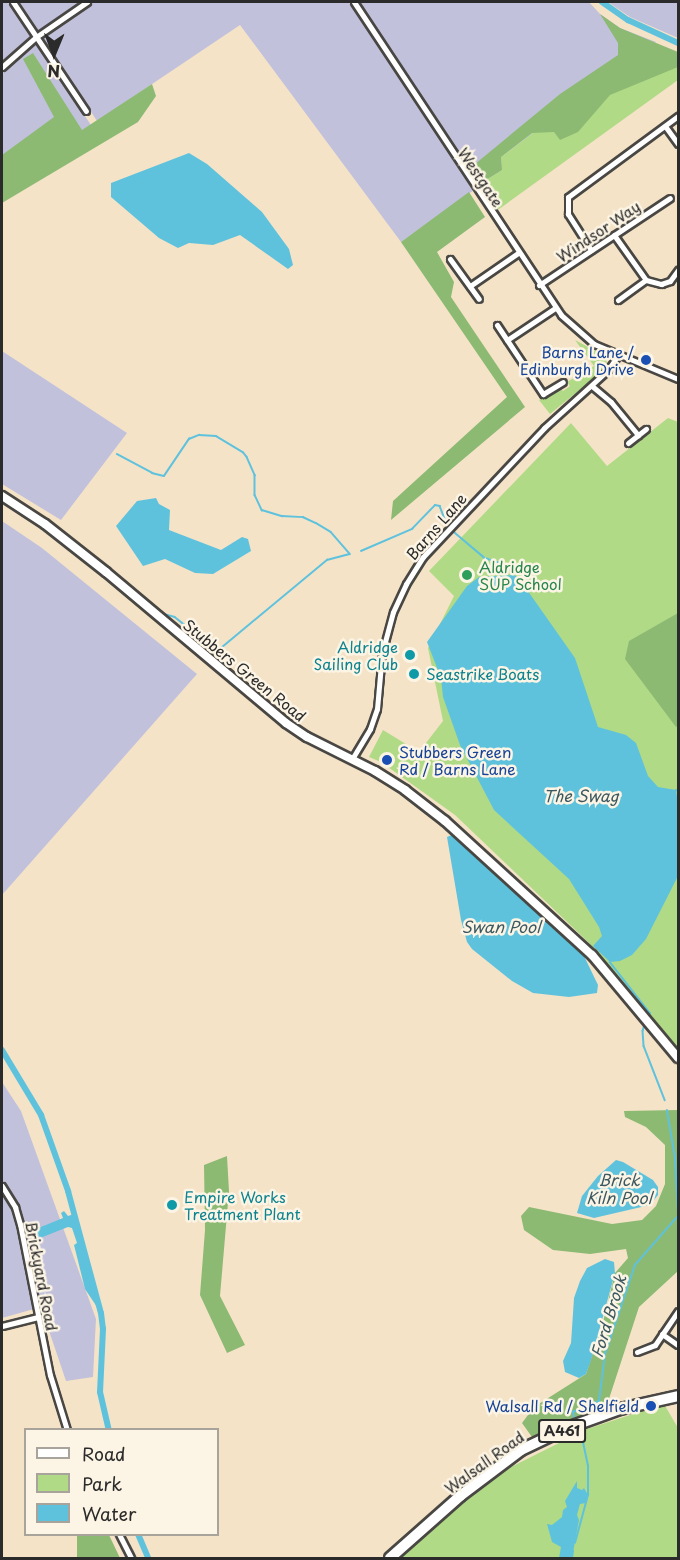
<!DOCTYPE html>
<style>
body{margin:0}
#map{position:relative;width:680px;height:1560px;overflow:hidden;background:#f5e3c8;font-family:"Playpen Sans",sans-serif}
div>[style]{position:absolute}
.industrial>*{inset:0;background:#c2c1dc}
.green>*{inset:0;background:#b0da86}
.forest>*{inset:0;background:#8cba73}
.water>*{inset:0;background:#5fc2dd}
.stream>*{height:1.5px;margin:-0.75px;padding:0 0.75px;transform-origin:0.75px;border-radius:0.75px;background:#5fc2dd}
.canal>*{height:6px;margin:-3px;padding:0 3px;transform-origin:3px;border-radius:3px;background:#5fc2dd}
.roads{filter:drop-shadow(2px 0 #494743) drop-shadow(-2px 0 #494743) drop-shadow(0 2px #494743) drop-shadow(0 -2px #494743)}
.street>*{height:5px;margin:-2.5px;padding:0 2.5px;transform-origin:2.5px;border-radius:2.5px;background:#fff}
.secondary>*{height:8px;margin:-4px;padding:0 4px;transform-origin:4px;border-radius:4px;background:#fff}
.highway>*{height:10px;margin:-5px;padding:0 5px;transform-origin:5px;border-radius:5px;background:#fff}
.dots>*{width:16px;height:16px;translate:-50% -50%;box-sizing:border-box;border:3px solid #fcf5e5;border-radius:50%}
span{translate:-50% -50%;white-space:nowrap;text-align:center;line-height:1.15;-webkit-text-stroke:5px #fcf5e5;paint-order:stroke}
.shield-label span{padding:2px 4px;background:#fcf5e5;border:2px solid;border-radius:4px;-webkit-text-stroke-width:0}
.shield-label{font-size:14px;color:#2b2b2b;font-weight:700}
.street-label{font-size:15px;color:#2b2b2b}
.transit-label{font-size:15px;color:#164399}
.right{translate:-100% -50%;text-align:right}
.left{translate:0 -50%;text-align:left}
.leisure-label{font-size:15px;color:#27864d}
.culture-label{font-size:15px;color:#0d838f}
.water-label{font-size:16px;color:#3b5860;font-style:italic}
.frame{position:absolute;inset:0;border:3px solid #2b2b2b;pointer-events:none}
.legend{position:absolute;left:24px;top:1428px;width:195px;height:108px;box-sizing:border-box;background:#fcf5e5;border:2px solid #a8a49b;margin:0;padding:8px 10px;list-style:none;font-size:18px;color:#2b2b2b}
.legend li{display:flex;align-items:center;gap:12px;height:30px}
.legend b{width:30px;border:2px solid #a8a49b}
.north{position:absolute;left:24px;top:24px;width:60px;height:60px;-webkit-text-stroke:4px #fcf5e5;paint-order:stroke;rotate:181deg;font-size:16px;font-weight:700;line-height:24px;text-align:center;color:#2b2b2b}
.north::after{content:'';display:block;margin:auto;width:21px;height:27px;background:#2b2b2b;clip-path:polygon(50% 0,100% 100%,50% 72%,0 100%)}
</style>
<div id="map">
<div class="industrial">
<i style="clip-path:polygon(2px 2px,8px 2px,91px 125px,2px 182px)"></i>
<i style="clip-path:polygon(19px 2px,589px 2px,600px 14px,620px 28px,656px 42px,501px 157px,502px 170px,401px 242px,240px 25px,97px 121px)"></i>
<i style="clip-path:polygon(608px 2px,678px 2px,678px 38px,630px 17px)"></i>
<i style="clip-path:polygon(2px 351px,127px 433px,61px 520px,2px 484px)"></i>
<i style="clip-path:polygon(2px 521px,42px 548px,197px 674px,2px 895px)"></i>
<i style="clip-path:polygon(2px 1082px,21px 1111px,96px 1319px,93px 1377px,66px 1381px,41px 1307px,2px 1318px)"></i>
</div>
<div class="green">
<i style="clip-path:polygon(678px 52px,678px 80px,495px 212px,479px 184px,502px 170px,501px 157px,570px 105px)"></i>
<i style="clip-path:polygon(575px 340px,601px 354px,607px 362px,604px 370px,550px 414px,539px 400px,559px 387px,563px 391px,570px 386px,567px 382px,594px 366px)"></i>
<i style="clip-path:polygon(668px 418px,678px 422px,678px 1050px,647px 1016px,587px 941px,455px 815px,381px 762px,369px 757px,383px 730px,419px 752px,443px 721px,428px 648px,454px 596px,429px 571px,571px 423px,607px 466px)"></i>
<i style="clip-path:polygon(664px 1404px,678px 1428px,678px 1558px,400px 1558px,464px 1500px,511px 1467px,587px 1429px)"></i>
</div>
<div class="forest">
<i style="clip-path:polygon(600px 14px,620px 28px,678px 52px,678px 67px,610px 95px,578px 132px,560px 140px,554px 132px,532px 133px,501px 157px,502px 170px,479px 184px,469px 169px,560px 94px,618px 55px,618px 43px)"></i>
<i style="clip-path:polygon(33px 53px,82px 130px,152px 84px,156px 96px,138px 122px,2px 203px,2px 155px,54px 117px,23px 59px)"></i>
<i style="clip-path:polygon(469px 192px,485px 217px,437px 252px,454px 282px,451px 297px,525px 407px,391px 520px,393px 501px,507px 397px,401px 242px)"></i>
<i style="clip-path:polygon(678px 613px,678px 726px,676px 727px,625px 659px,629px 641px)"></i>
<i style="clip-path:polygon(678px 1110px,678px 1271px,639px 1307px,606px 1408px,532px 1437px,522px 1423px,534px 1407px,586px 1374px,603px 1322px,615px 1273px,628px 1258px,626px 1249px,590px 1254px,553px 1250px,524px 1230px,521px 1216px,529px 1207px,612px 1224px,642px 1220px,656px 1206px,665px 1184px,665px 1145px,646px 1127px,625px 1117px,624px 1111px)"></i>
<i style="clip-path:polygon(227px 1156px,229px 1191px,220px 1296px,245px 1345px,227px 1353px,200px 1295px,205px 1230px,204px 1165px)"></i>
<i style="clip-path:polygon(77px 1535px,109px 1535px,120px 1558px,77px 1558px)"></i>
</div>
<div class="water">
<i style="clip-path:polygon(189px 153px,207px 164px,262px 212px,289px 249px,293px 265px,288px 269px,240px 235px,213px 245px,189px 243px,178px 248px,159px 238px,111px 197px,111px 183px)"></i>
<i style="clip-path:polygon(156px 498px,159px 504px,170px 510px,169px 530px,221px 550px,242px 537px,248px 539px,251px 551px,213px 574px,195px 573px,165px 559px,143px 566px,116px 526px,137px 501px)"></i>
<i style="clip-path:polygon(513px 575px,518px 577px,575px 658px,598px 727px,626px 735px,636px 743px,648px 776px,658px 787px,676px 790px,678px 803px,678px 876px,646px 939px,632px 955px,620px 961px,610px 962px,593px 946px,602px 936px,599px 927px,569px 879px,494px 810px,460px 745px,443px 697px,441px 678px,427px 642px,467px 586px,479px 577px)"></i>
<i style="clip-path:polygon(454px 834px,587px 953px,584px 956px,598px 985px,597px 993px,569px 997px,533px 993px,512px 981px,472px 949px,467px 942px,461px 920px,447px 837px)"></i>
<i style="clip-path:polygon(616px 1160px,623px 1162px,653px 1180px,658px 1187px,658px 1195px,650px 1205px,594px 1218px,577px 1213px,582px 1196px,598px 1176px)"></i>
<i style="clip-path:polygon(64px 1211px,68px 1216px,74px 1214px,101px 1313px,85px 1289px,74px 1245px,77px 1243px,72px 1228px,68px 1227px,35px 1240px,31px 1231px,63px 1218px,61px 1213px)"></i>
<i style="clip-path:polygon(605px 1259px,614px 1262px,615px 1273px,591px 1360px,586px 1374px,579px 1378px,565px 1372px,563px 1361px,571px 1343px,574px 1298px,580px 1281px,587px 1268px)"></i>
<i style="clip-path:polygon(577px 1481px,577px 1488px,582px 1490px,584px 1488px,588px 1495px,586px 1503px,580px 1504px,577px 1515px,579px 1520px,572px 1558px,559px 1558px,561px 1547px,552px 1542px,547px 1524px,552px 1525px,562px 1517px,563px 1510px,567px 1507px,565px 1501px)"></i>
</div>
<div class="stream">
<i style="left:117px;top:454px;width:40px;rotate:28deg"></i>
<i style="left:152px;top:473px;width:12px;rotate:14deg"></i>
<i style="left:164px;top:476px;width:45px;rotate:-56deg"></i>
<i style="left:189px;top:439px;width:11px;rotate:-22deg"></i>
<i style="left:199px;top:435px;width:17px;rotate:3deg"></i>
<i style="left:216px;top:436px;width:31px;rotate:31deg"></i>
<i style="left:243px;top:452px;width:6px;rotate:51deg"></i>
<i style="left:247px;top:457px;width:20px;rotate:66deg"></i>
<i style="left:255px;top:475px;width:20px;rotate:90deg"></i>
<i style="left:255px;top:495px;width:17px;rotate:65deg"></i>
<i style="left:262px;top:510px;width:21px;rotate:17deg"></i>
<i style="left:282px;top:516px;width:21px;rotate:3deg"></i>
<i style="left:303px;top:517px;width:14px;rotate:25deg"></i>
<i style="left:316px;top:523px;width:17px;rotate:31deg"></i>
<i style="left:331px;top:532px;width:29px;rotate:49deg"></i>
<i style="left:453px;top:531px;width:42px;rotate:40.2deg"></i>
<i style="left:485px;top:558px;width:25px;rotate:18deg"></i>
<i style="left:509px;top:566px;width:10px;rotate:66deg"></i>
<i style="left:361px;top:551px;width:56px;rotate:-23.3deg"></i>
<i style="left:412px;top:529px;width:33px;rotate:-46deg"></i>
<i style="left:435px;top:505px;width:5px;rotate:11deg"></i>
<i style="left:440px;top:506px;width:14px;rotate:69deg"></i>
<i style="left:164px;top:614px;width:11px;rotate:15deg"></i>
<i style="left:175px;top:617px;width:50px;rotate:38.5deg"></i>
<i style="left:214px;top:648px;width:7px"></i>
<i style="left:221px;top:648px;width:138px;rotate:-39.7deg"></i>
<i style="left:327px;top:560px;width:23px;rotate:-15deg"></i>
<i style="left:333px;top:755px;width:53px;rotate:27.1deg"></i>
<i style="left:393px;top:787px;width:57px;rotate:37.9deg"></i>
<i style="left:676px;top:790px;width:2px;rotate:27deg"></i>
<i style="left:446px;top:829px;width:8px;rotate:40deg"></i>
<i style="left:610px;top:962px;width:65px;rotate:51.9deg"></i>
<i style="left:650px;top:1013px;width:5px;rotate:90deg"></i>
<i style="left:645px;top:1025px;width:6px;rotate:108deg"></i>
<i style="left:643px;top:1031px;width:15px;rotate:86deg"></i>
<i style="left:644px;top:1046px;width:58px;rotate:68.7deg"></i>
<i style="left:574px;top:1418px;width:6px;rotate:-99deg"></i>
<i style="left:573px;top:1412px;width:28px;rotate:-23deg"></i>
<i style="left:599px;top:1401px;width:47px;rotate:-82.7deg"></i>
<i style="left:605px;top:1354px;width:94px;rotate:-71.4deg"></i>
<i style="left:635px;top:1265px;width:65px;rotate:-48.7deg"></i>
<i style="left:678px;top:1216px;width:58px;rotate:-93deg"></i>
<i style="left:675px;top:1158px;width:48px;rotate:-99.7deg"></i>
<i style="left:575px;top:1543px;width:50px;rotate:-74.8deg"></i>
<i style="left:588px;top:1495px;width:29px;rotate:-90deg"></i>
<i style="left:588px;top:1466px;width:35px;rotate:-102deg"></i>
<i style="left:572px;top:1558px;width:7px;rotate:-82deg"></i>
</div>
<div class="canal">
<i style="left:602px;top:2px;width:32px;rotate:35deg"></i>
<i style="left:628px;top:20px;width:55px;rotate:24.7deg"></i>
<i style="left:2px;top:1050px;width:76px;rotate:59deg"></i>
<i style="left:41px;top:1115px;width:81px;rotate:70.4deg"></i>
<i style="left:68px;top:1191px;width:126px;rotate:74.9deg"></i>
<i style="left:101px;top:1313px;width:16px;rotate:83deg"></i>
<i style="left:103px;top:1329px;width:63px;rotate:92.7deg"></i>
<i style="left:100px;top:1392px;width:39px;rotate:77deg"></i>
<i style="left:138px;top:1534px;width:26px;rotate:67deg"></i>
</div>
<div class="roads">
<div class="street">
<i style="left:13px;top:2px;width:131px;rotate:56.2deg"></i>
<i style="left:354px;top:2px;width:375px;rotate:56.5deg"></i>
<i style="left:561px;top:315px;width:44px;rotate:41.3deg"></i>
<i style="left:594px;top:344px;width:91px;rotate:22.6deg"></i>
<i style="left:2px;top:67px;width:45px;rotate:-41.4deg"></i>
<i style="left:36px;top:37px;width:62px;rotate:-34.5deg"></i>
<i style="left:665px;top:126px;width:22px;rotate:54deg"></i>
<i style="left:614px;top:235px;width:55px;rotate:54.6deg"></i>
<i style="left:646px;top:280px;width:16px;rotate:15deg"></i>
<i style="left:661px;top:284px;width:9px;rotate:-18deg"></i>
<i style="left:670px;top:281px;width:14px;rotate:-54deg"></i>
<i style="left:591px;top:250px;width:43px;rotate:-122.6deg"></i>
<i style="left:568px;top:214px;width:17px;rotate:-90deg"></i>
<i style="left:568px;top:197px;width:137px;rotate:-36.4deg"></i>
<i style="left:450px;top:259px;width:49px;rotate:54.1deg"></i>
<i style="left:539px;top:285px;width:157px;rotate:-33.6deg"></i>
<i style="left:470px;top:286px;width:58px;rotate:-34.5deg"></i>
<i style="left:618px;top:300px;width:34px;rotate:-36deg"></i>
<i style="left:497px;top:325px;width:83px;rotate:56.3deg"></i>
<i style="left:543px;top:394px;width:23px;rotate:-31deg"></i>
<i style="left:507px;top:340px;width:58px;rotate:-33.7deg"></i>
<i style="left:592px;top:386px;width:25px;rotate:40deg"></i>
<i style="left:611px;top:402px;width:43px;rotate:50.7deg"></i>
<i style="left:628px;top:443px;width:23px;rotate:-38deg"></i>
<i style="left:352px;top:759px;width:35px;rotate:-59deg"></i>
<i style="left:370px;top:729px;width:21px;rotate:-71deg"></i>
<i style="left:377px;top:709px;width:56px;rotate:-84.9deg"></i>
<i style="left:382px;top:653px;width:42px;rotate:-75deg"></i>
<i style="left:393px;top:612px;width:31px;rotate:-65deg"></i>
<i style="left:406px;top:584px;width:32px;rotate:-58deg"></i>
<i style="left:423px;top:557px;width:177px;rotate:-46.8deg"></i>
<i style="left:544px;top:428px;width:86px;rotate:-42.2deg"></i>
<i style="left:608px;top:370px;width:18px;rotate:-56deg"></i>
<i style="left:2px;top:1186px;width:25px;rotate:58deg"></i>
<i style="left:15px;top:1207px;width:18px;rotate:74deg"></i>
<i style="left:20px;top:1224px;width:154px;rotate:78.8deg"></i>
<i style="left:50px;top:1375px;width:58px;rotate:72.8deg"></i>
<i style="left:2px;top:1326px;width:36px;rotate:-14deg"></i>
<i style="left:662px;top:1334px;width:19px;rotate:35deg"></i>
<i style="left:637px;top:1352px;width:19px;rotate:-21deg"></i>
<i style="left:655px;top:1345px;width:41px;rotate:-55.9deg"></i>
<i style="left:119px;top:1534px;width:27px;rotate:63deg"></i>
</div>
<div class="secondary">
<i style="left:2px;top:496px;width:51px;rotate:33.1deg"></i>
<i style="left:45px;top:524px;width:78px;rotate:38.2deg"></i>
<i style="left:106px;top:572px;width:235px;rotate:40deg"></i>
<i style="left:286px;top:723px;width:25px;rotate:34deg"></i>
<i style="left:307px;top:737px;width:76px;rotate:26.6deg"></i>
<i style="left:375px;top:771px;width:36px;rotate:32deg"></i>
<i style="left:405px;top:790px;width:51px;rotate:37.8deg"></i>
<i style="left:445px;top:821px;width:199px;rotate:42.4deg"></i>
<i style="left:592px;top:955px;width:134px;rotate:50.1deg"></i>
</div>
<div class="highway">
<i style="left:390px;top:1558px;width:94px;rotate:-41.5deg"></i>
<i style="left:460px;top:1496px;width:76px;rotate:-37deg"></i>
<i style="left:521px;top:1450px;width:51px;rotate:-25.6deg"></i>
<i style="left:567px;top:1428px;width:56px;rotate:-19.7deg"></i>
<i style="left:620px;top:1409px;width:59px;rotate:-12.6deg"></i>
</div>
</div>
<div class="dots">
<i style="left:646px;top:360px;background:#1a4fb4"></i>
<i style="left:467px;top:575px;background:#2e9e5b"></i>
<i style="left:410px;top:655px;background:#0f9aa8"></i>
<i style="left:414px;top:674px;background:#0f9aa8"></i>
<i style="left:387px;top:760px;background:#1a4fb4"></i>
<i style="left:172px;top:1205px;background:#0f9aa8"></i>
<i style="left:651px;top:1406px;background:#1a4fb4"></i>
</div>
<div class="shield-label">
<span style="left:562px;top:1431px">A461</span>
</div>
<div class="street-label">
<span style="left:481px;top:177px;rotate:56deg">Westgate</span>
<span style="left:598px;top:231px;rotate:-34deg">Windsor Way</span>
<span style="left:436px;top:526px;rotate:-49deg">Barns Lane</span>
<span style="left:245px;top:670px;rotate:39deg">Stubbers Green Road</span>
<span style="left:42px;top:1276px;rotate:79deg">Brickyard Road</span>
<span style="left:484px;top:1462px;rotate:-36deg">Walsall Road</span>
</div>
<div class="transit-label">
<span class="right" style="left:634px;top:360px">Barns Lane /<br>Edinburgh Drive</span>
<span class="left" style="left:399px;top:760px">Stubbers Green<br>Rd / Barns Lane</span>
<span class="right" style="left:639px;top:1406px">Walsall Rd / Shelfield</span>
</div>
<div class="leisure-label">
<span class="left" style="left:479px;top:575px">Aldridge<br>SUP School</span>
</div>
<div class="culture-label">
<span class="right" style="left:398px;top:655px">Aldridge<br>Sailing Club</span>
<span class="left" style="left:426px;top:674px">Seastrike Boats</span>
<span class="left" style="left:184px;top:1205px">Empire Works<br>Treatment Plant</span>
</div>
<div class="water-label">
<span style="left:581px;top:795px">The Swag</span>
<span style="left:501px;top:926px">Swan Pool</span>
<span style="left:619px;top:1188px">Brick<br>Kiln Pool</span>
<span style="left:608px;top:1316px;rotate:-73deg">Ford Brook</span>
</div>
<div class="frame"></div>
<ul class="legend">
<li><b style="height:8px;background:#fff"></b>Road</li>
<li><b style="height:16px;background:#b0da86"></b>Park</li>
<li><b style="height:16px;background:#5fc2dd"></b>Water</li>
</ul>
<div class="north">N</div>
</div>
